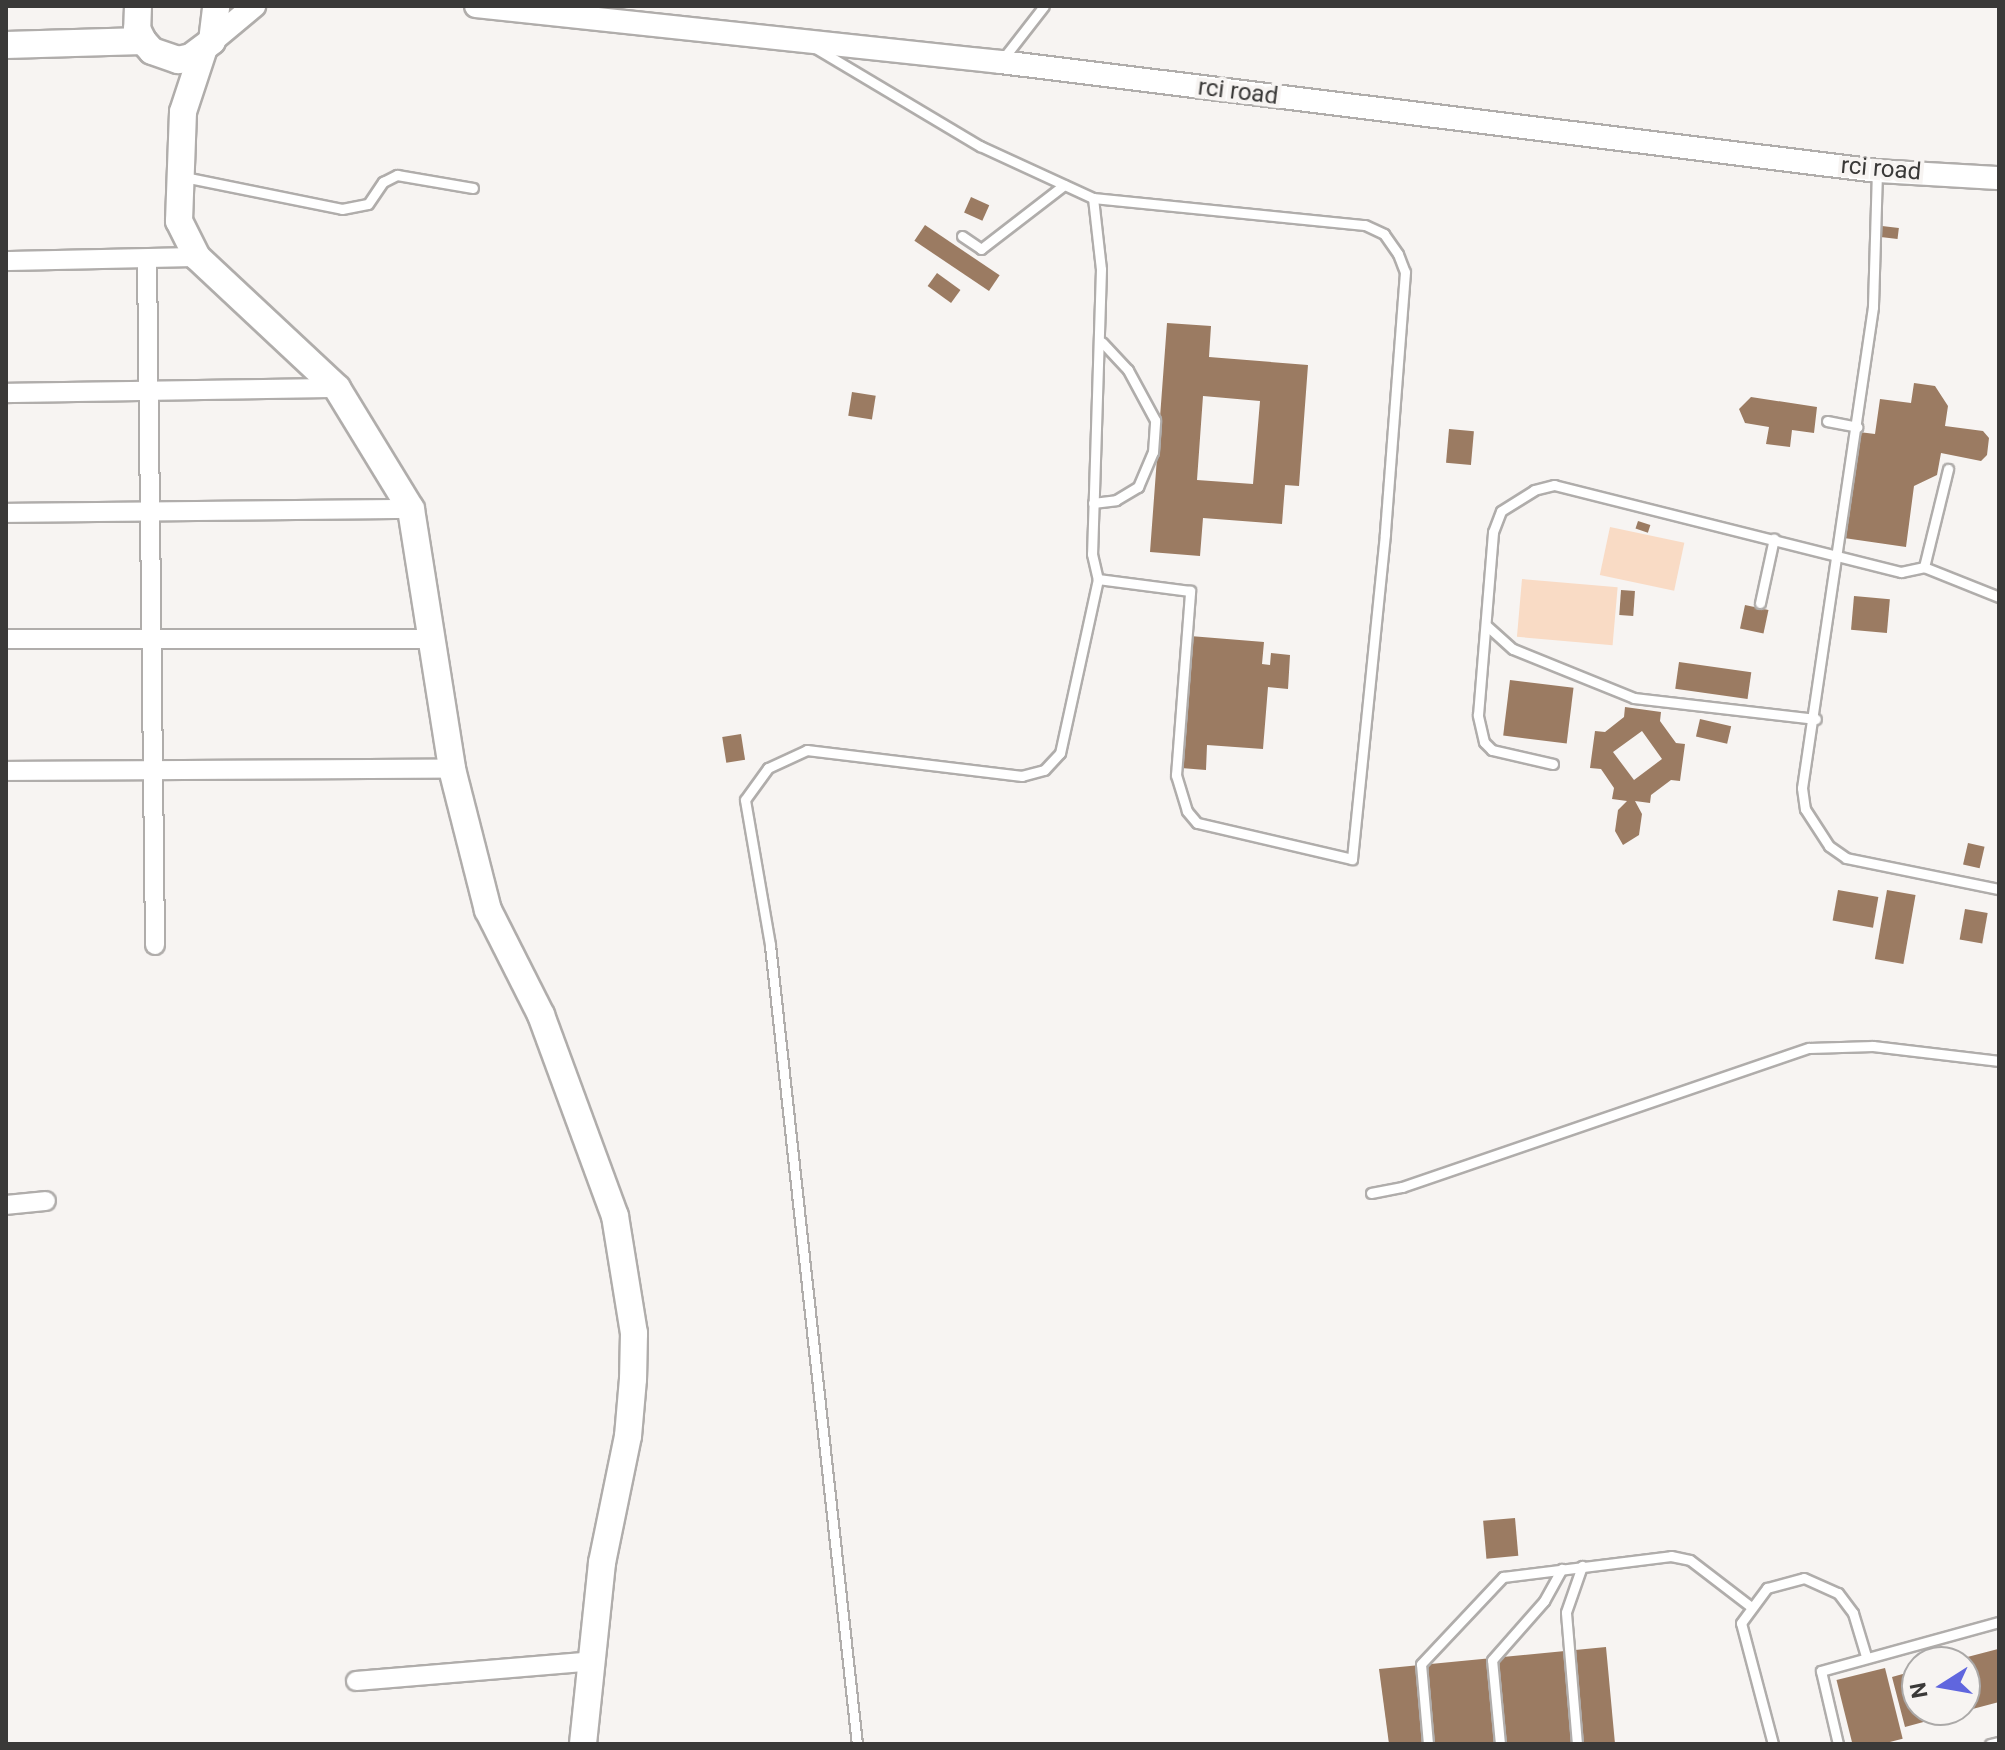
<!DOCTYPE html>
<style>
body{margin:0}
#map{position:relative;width:2005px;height:1750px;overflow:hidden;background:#f7f4f2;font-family:Roboto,sans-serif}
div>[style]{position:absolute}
.green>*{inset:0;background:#f9dbc5;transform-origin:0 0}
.building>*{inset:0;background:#9b7b62;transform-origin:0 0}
.roads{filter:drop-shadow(2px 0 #b0adab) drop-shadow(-2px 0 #b0adab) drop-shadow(0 2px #b0adab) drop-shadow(0 -2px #b0adab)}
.service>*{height:9px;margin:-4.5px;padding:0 4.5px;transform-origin:4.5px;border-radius:4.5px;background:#fff}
.minor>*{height:18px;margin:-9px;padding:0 9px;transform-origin:9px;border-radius:9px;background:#fff}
.tertiary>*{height:22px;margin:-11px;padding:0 11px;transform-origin:11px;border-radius:11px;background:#fff}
.secondary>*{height:26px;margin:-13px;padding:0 13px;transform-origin:13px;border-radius:13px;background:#fff}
span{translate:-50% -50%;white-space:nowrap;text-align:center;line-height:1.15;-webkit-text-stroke:8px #f7f4f2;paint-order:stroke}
.street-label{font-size:24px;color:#3a3938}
.frame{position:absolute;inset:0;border:8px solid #3a3938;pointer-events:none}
.north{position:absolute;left:1901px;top:1646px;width:80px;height:80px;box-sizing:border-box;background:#f7f4f2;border:2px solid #aba9a8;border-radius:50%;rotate:259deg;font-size:22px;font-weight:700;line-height:32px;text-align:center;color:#3a3938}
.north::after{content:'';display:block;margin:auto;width:28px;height:36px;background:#6066de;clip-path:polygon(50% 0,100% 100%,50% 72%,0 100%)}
</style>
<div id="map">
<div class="green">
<i style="left:1610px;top:527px;width:76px;height:49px;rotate:12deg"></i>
<i style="left:1522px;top:579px;width:96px;height:58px;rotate:5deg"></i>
</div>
<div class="building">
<i style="left:971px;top:197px;width:20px;height:17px;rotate:24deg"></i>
<i style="left:925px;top:225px;width:90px;height:19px;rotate:34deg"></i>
<i style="left:1882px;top:226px;width:17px;height:11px;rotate:7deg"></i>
<i style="left:937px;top:273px;width:29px;height:16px;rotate:36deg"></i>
<i style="clip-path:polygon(evenodd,1167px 323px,1211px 326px,1209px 357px,1308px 365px,1299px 486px,1285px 485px,1282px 524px,1203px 518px,1200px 556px,1150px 552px,1167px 323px,1203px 396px,1260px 401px,1253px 484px,1197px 480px,1203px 396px)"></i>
<i style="clip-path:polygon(1914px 383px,1935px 386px,1948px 406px,1945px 426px,1983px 431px,1989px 438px,1987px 455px,1981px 461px,1941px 453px,1937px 475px,1914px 486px,1906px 547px,1844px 538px,1859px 432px,1875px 434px,1880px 399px,1911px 403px)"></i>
<i style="left:852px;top:392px;width:24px;height:24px;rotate:9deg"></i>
<i style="clip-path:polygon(1751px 397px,1817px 407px,1814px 433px,1792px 430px,1790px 447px,1766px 444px,1769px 427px,1745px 423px,1739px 409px)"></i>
<i style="left:1449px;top:429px;width:25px;height:34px;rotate:5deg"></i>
<i style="left:1638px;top:521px;width:13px;height:8px;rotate:18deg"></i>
<i style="left:1621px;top:590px;width:14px;height:25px;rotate:4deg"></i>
<i style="left:1854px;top:596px;width:36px;height:34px;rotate:5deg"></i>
<i style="left:1745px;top:605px;width:24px;height:24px;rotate:12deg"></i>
<i style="clip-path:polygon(1190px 636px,1264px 642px,1262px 664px,1270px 665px,1271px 653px,1290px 655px,1288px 689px,1268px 687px,1263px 749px,1207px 745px,1206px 770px,1181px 768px)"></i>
<i style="left:1679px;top:662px;width:73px;height:27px;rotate:8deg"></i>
<i style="left:1510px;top:680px;width:64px;height:56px;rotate:7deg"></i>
<i style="clip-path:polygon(evenodd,1625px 707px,1661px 712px,1660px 721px,1676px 743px,1685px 744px,1680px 781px,1671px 780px,1651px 795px,1650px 803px,1635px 801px,1642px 814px,1639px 835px,1623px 845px,1615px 831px,1618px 810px,1627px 801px,1612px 799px,1614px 788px,1601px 769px,1590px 768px,1595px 731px,1605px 732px,1624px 717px,1625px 707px,1642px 731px,1662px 759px,1634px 780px,1613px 752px,1642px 731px)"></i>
<i style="left:1700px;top:719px;width:32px;height:18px;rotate:13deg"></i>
<i style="left:741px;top:734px;width:26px;height:19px;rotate:81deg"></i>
<i style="left:1968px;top:843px;width:17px;height:22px;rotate:13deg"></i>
<i style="left:1838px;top:890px;width:41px;height:31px;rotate:10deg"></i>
<i style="left:1887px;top:890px;width:29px;height:70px;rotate:10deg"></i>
<i style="left:1965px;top:909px;width:23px;height:31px;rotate:10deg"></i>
<i style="left:1515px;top:1518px;width:38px;height:32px;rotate:85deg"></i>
<i style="clip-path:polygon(1606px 1647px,1615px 1744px,1389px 1744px,1379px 1669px)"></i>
<i style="clip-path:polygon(1998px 1649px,1999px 1702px,1965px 1711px,1965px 1662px,1952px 1661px)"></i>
<i style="left:1885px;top:1668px;width:73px;height:50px;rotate:76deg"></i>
<i style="clip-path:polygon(1917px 1670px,1917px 1710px,1964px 1711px,1905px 1727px,1892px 1677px)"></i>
</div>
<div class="roads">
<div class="service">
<i style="left:817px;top:49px;width:190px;rotate:30.8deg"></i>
<i style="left:980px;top:146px;width:124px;rotate:24.7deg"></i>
<i style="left:1093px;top:198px;width:71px;rotate:83.6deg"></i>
<i style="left:1101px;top:269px;width:285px;rotate:91.8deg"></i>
<i style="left:1092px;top:554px;width:26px;rotate:77deg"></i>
<i style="left:1098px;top:579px;width:178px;rotate:102.3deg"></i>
<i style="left:1060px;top:753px;width:23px;rotate:133deg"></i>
<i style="left:1044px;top:770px;width:23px;rotate:165deg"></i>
<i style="left:1022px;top:776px;width:217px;rotate:-173.1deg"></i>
<i style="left:807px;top:750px;width:43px;rotate:155.2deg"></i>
<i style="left:768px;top:768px;width:39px;rotate:126deg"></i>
<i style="left:745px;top:800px;width:147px;rotate:80.2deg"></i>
<i style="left:770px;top:945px;width:804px;rotate:83.79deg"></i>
<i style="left:1002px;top:60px;width:68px;rotate:-52.1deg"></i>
<i style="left:1877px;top:171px;width:136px;rotate:91.7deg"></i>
<i style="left:1873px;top:307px;width:486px;rotate:98.4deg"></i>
<i style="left:1802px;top:788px;width:21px;rotate:82deg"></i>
<i style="left:1805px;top:809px;width:44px;rotate:57deg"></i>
<i style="left:1829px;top:846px;width:21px;rotate:35deg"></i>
<i style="left:1846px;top:858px;width:156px;rotate:11.5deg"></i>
<i style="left:184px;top:177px;width:161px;rotate:11.4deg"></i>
<i style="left:342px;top:209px;width:26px;rotate:-11deg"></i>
<i style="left:368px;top:204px;width:27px;rotate:-56deg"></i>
<i style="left:383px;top:182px;width:16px;rotate:-27deg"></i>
<i style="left:397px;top:175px;width:77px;rotate:9.7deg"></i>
<i style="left:1093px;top:198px;width:273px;rotate:5.7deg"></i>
<i style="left:1365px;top:225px;width:21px;rotate:25deg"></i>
<i style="left:1384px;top:234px;width:24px;rotate:55deg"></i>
<i style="left:1398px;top:254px;width:19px;rotate:69deg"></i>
<i style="left:1405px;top:272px;width:263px;rotate:94.4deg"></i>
<i style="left:1385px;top:534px;width:327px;rotate:95.8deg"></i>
<i style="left:1352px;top:859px;width:159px;rotate:-166.9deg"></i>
<i style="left:1197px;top:823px;width:16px;rotate:-130deg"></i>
<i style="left:1187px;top:811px;width:38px;rotate:-107deg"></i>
<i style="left:1176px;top:775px;width:185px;rotate:-85.6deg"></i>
<i style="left:1190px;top:591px;width:93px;rotate:-172.6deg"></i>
<i style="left:962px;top:236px;width:23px;rotate:34deg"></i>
<i style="left:981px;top:249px;width:105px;rotate:-37.6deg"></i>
<i style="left:1827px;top:421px;width:31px;rotate:11deg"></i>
<i style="left:1093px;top:503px;width:23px;rotate:-7deg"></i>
<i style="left:1116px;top:500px;width:26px;rotate:-31deg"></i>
<i style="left:1138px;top:487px;width:38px;rotate:-67deg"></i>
<i style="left:1153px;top:452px;width:32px;rotate:-86deg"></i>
<i style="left:1155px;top:420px;width:57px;rotate:-118.4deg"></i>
<i style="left:1128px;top:370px;width:38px;rotate:-133deg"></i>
<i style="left:1924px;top:567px;width:101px;rotate:-76.2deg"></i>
<i style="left:1760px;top:603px;width:66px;rotate:-77.8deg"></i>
<i style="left:1486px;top:625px;width:36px;rotate:42deg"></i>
<i style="left:1513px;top:649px;width:131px;rotate:22deg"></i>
<i style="left:1634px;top:698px;width:183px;rotate:6.6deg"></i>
<i style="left:1553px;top:764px;width:63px;rotate:-167.1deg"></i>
<i style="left:1492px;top:750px;width:11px;rotate:-135deg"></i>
<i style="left:1484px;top:742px;width:28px;rotate:-103deg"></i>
<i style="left:1478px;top:715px;width:184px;rotate:-85.3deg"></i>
<i style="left:1493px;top:532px;width:22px;rotate:-69deg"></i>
<i style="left:1501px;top:511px;width:39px;rotate:-32deg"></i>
<i style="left:1534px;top:490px;width:21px;rotate:-14deg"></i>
<i style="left:1554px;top:485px;width:358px;rotate:14.1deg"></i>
<i style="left:1901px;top:572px;width:24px;rotate:-12deg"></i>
<i style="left:1924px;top:567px;width:81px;rotate:21.8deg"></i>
<i style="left:1371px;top:1193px;width:32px;rotate:-11deg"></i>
<i style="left:1402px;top:1187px;width:430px;rotate:-18.9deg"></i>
<i style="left:1809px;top:1048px;width:64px;rotate:-1.8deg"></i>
<i style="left:1873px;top:1046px;width:127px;rotate:6.8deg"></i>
<i style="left:1428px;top:1744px;width:80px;rotate:-95deg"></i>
<i style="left:1421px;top:1664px;width:120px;rotate:-46.7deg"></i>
<i style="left:1503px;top:1577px;width:169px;rotate:-7.1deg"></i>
<i style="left:1671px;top:1556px;width:19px;rotate:12deg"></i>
<i style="left:1690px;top:1560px;width:76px;rotate:37.5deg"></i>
<i style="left:1500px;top:1744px;width:84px;rotate:-95.4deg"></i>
<i style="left:1492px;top:1660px;width:79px;rotate:-48.6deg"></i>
<i style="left:1544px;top:1601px;width:37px;rotate:-61deg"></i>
<i style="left:1577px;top:1744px;width:132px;rotate:-94.8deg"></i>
<i style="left:1566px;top:1612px;width:49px;rotate:-70.8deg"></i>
<i style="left:1773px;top:1744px;width:125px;rotate:-104.8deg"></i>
<i style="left:1741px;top:1623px;width:44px;rotate:-53.4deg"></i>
<i style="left:1767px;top:1588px;width:38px;rotate:-15deg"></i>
<i style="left:1804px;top:1578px;width:37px;rotate:24deg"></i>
<i style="left:1838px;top:1593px;width:25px;rotate:53deg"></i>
<i style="left:1853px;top:1613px;width:45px;rotate:73.2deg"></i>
<i style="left:1838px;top:1744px;width:75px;rotate:-103.1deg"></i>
<i style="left:1821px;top:1671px;width:185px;rotate:-15.4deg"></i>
<i style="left:1990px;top:1744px;width:9px;rotate:-13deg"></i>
</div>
<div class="minor">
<i style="left:147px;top:259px;width:686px;rotate:89.33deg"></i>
<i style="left:6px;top:261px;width:191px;rotate:-1.2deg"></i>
<i style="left:6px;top:393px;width:331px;rotate:-0.9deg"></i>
<i style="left:6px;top:513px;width:405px;rotate:-0.6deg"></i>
<i style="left:6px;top:639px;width:427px"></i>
<i style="left:6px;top:771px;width:446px;rotate:-0.3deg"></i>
<i style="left:6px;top:1205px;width:40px;rotate:-5.7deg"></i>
<i style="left:356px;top:1681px;width:237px;rotate:-4.8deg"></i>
</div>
<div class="tertiary">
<i style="left:476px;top:6px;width:528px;rotate:6.09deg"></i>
<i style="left:1001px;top:62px;width:883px;rotate:7.09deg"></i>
<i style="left:1877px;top:171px;width:122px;rotate:3.3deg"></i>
<i style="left:212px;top:41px;width:55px;rotate:-39.8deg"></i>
</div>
<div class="secondary">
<i style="left:138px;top:6px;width:23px;rotate:92deg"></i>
<i style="left:137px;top:29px;width:13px;rotate:63deg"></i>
<i style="left:143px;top:41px;width:13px;rotate:48deg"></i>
<i style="left:152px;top:51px;width:28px;rotate:19deg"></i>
<i style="left:178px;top:60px;width:13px;rotate:-13deg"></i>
<i style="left:191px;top:57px;width:26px;rotate:-37deg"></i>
<i style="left:212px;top:41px;width:35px;rotate:-83deg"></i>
<i style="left:6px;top:45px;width:137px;rotate:-1.7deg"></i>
<i style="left:203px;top:51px;width:64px;rotate:108.2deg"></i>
<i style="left:183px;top:112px;width:109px;rotate:92.1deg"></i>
<i style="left:179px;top:221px;width:40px;rotate:63.4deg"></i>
<i style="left:197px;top:257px;width:192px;rotate:43.1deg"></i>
<i style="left:337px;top:388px;width:142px;rotate:58.6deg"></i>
<i style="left:411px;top:509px;width:263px;rotate:81deg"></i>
<i style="left:452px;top:769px;width:146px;rotate:75.7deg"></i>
<i style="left:488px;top:910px;width:118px;rotate:63.2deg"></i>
<i style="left:541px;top:1015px;width:214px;rotate:69.8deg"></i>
<i style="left:615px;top:1216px;width:119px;rotate:80.8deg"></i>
<i style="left:634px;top:1333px;width:46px;rotate:91.2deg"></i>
<i style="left:633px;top:1379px;width:57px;rotate:95deg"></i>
<i style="left:628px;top:1436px;width:130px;rotate:101.6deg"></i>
<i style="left:602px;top:1563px;width:182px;rotate:96deg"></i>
</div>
</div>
<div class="street-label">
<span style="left:1238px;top:92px;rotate:7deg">rci road</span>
<span style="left:1881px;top:169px;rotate:5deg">rci road</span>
</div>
<div class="frame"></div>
<div class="north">N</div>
</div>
